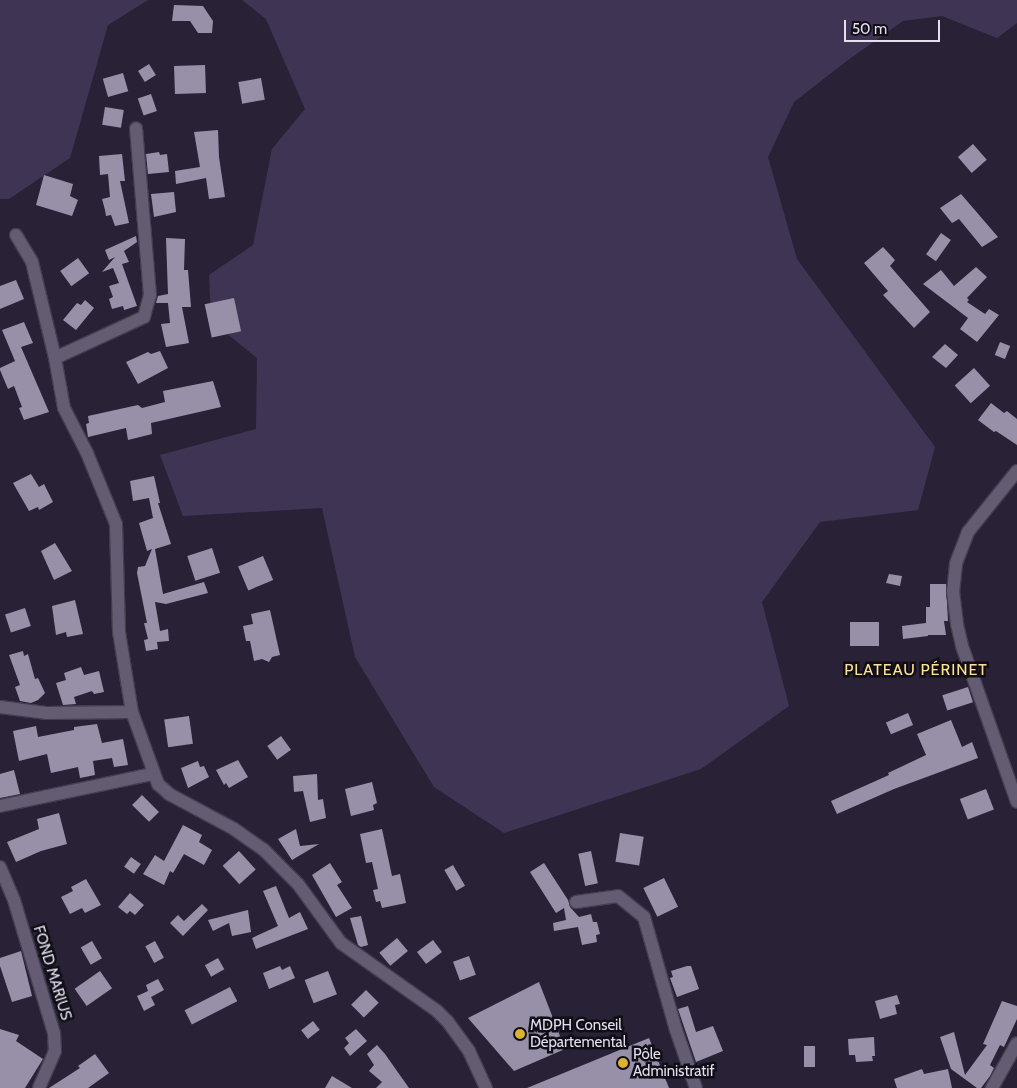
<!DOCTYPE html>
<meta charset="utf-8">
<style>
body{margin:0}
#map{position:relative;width:1017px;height:1088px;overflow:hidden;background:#292236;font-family:Cabin,sans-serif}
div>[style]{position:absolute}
.green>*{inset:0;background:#403455}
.building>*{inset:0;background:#9890a9;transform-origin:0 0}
.roads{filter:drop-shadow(1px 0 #443e4f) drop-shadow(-1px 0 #443e4f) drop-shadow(0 1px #443e4f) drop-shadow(0 -1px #443e4f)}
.minor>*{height:12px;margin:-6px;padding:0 6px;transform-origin:6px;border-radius:6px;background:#645c73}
.dots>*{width:14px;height:14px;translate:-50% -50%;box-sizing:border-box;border:2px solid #100d16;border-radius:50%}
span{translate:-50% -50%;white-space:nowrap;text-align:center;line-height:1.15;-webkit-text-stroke:5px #100d16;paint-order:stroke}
.street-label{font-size:15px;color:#e3dfed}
.poi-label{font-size:15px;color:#e3dfed}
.left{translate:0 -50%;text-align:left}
.neighbourhood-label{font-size:16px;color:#fee296;letter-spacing:1px}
.scale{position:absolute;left:844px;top:20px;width:96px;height:22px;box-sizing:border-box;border:2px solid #e3dfed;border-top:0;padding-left:6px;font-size:15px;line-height:18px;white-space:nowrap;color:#e3dfed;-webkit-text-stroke:4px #100d16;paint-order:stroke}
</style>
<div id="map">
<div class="green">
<i style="clip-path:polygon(0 0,148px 0,108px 25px,70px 158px,9px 199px,0 199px)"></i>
<i style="clip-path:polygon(242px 0,1017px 0,1017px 23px,997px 38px,942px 16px,903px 21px,848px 60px,794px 102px,768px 157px,797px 259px,935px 447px,918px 510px,820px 522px,762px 602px,789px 706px,701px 769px,504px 833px,434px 787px,355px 657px,322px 508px,183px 516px,160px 455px,256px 429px,257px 358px,211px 321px,209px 275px,253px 245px,272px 149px,305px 109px,266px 19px)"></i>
</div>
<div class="building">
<i style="clip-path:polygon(174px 5px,203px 6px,213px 21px,212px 33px,198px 33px,190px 21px,172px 21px)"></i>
<i style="left:149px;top:64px;width:13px;height:13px;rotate:58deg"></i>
<i style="left:205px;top:65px;width:28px;height:31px;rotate:88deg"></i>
<i style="left:123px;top:73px;width:19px;height:21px;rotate:74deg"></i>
<i style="left:261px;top:78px;width:22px;height:23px;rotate:80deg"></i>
<i style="left:151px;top:94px;width:18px;height:14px;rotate:71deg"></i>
<i style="left:105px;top:107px;width:19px;height:18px;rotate:9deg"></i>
<i style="clip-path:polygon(218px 130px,219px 157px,225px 197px,209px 199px,206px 178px,176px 184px,175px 171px,200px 167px,194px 132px)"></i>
<i style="left:973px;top:144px;width:21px;height:20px;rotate:49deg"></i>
<i style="clip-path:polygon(159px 152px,160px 155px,167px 154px,169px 172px,148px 174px,146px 154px)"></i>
<i style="clip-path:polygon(122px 154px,125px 181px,120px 181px,129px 223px,115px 226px,111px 215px,106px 216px,105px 210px,102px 199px,110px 197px,108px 174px,100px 175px,99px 156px)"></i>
<i style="clip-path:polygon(44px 175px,73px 184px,70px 196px,78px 200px,72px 216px,36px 205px)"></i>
<i style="clip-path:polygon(174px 192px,176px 212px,154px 217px,151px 194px)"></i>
<i style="clip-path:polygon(961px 194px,998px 237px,982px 247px,959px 219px,952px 223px,940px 208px)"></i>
<i style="left:941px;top:233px;width:12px;height:26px;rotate:35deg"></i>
<i style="clip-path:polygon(136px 236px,137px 242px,124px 251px,129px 262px,122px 264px,137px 306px,124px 310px,123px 306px,112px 309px,109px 299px,113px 297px,109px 286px,119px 283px,113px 268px,102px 272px,115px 257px,109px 260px,105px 250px)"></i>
<i style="clip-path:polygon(166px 238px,185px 239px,184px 270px,188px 270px,191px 307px,182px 307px,189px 343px,166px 347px,161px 324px,170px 323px,168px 303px,156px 303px,158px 296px,168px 294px)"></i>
<i style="clip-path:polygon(883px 247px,895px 260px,890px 266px,930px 312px,914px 328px,883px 295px,888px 291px,864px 263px)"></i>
<i style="left:78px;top:258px;width:19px;height:22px;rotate:54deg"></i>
<i style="clip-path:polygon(976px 267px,987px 277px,967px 298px,969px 300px,967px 302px,985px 314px,989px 309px,999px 315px,977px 342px,960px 329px,968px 318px,923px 284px,941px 270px,954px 286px)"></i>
<i style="clip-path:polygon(16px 280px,24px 299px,0 309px,0 286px)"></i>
<i style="left:234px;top:298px;width:34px;height:30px;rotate:78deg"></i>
<i style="clip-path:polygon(85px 300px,94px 308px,76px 330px,63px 320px,77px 303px,81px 305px)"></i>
<i style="clip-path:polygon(24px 322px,33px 343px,21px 347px,49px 412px,24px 420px,19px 408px,22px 407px,14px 386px,8px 389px,0 370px,0 368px,15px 361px,2px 330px)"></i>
<i style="left:1000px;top:342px;width:11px;height:14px;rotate:22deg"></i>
<i style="clip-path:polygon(945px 344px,958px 355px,946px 368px,932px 357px)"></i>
<i style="clip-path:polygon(160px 351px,168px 368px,138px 384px,126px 362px,148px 352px,151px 354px)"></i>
<i style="left:974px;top:368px;width:24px;height:26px;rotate:48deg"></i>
<i style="clip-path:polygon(213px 381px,221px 407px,151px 423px,152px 434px,128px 440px,126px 428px,88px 437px,86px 424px,89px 423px,88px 416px,138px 405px,142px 408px,165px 402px,163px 391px)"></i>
<i style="clip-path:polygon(991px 403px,1004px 413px,1007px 411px,1017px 419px,1017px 445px,996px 431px,994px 432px,978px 420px)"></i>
<i style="clip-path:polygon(31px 474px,39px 487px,44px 484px,53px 502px,39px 510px,38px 507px,29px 511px,13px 483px)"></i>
<i style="clip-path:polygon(154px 476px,160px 503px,158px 503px,171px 544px,155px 549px,163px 594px,204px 582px,208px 593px,166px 604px,155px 602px,160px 631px,168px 629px,169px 641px,157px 642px,158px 649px,146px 651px,144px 640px,148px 639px,144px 623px,147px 623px,137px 573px,138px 567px,145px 566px,152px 549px,147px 551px,139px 523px,153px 518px,149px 498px,133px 501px,130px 481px)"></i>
<i style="clip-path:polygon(55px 543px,72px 571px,54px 580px,41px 551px)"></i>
<i style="left:212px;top:548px;width:26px;height:26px;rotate:72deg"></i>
<i style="left:263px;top:556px;width:26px;height:27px;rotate:67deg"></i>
<i style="clip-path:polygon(889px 574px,902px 576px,900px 586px,886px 583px)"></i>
<i style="clip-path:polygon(930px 584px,946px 584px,948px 621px,944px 621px,946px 635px,928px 635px,928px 636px,903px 639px,902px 626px,926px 623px,926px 607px,930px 607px)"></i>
<i style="clip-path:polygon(75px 600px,83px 634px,67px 637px,66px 632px,56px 635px,52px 606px)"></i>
<i style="left:25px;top:608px;width:19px;height:21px;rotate:72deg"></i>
<i style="clip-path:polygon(270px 610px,280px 655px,272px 657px,269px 662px,262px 659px,254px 661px,250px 641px,246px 641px,243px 626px,253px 624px,251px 614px)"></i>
<i style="left:850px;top:622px;width:29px;height:24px"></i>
<i style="clip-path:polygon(23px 651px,24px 656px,28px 654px,35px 679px,38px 678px,45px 693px,38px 700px,31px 703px,20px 701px,15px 687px,20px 685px,9px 655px)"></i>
<i style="clip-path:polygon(81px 667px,84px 675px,99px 671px,104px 692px,94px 694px,92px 691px,74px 697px,76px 704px,63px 705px,56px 683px,66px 680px,64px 673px)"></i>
<i style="left:968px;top:687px;width:16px;height:27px;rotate:72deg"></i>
<i style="left:908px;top:713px;width:13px;height:24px;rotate:67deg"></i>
<i style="left:189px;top:716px;width:28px;height:25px;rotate:82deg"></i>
<i style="clip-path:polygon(951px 720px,962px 747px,972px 742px,978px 758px,894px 789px,837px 814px,831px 801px,889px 775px,888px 773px,926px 755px,917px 734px)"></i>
<i style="clip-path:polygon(97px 724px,102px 743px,123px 739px,128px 765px,114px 767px,112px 758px,93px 761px,95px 775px,80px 778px,78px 767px,51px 773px,47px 754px,19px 761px,13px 731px,36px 726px,38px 737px,74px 730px,74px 727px)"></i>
<i style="left:281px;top:736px;width:17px;height:17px;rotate:54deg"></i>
<i style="clip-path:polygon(238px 760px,248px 777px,229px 788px,226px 783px,224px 785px,216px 770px)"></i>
<i style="clip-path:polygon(198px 761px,200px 767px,204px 766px,209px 777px,188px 788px,181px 768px)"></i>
<i style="clip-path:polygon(14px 770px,20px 794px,0 798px,0 774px)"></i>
<i style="clip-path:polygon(317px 774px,318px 800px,323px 799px,326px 818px,310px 822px,303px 791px,294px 792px,293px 776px)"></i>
<i style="clip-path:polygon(372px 782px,377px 803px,373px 805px,374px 810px,351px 816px,345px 789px)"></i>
<i style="left:986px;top:789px;width:22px;height:28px;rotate:69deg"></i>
<i style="left:142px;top:795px;width:24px;height:14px;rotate:45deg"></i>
<i style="clip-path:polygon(59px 813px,67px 844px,41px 851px,16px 862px,7px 842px,39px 829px,37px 819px)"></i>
<i style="clip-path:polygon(183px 825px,202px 835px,199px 842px,212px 850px,204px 865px,184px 854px,173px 873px,170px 871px,164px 885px,143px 874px,155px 855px,164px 861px)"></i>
<i style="clip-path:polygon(296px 829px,300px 846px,319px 844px,292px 860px,278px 839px)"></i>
<i style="clip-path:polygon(382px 829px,392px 876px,400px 874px,406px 903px,382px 908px,380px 901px,376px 902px,373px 890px,378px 889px,372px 862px,366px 863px,360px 834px)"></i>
<i style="left:620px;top:833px;width:24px;height:29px;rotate:9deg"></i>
<i style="left:239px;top:851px;width:25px;height:22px;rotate:48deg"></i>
<i style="left:591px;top:851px;width:33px;height:13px;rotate:78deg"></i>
<i style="left:131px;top:857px;width:12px;height:12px;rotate:35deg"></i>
<i style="clip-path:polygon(330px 863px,342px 882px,337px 885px,352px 908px,336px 917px,312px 875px)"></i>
<i style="clip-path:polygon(544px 863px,568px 900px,570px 907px,579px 917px,591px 914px,593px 922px,597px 922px,600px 934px,596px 935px,597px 942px,582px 945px,578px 927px,554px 931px,553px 923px,566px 920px,564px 908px,556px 913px,530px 872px)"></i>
<i style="left:453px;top:865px;width:24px;height:10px;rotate:60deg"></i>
<i style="left:664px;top:878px;width:32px;height:23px;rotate:64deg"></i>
<i style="clip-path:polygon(86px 879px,101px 905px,85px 913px,82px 908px,70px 914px,61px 897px,73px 891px,71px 887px)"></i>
<i style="clip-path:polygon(276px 886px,289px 918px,300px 912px,308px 929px,256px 949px,252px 938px,278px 926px,263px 891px)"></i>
<i style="clip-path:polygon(130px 893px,144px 905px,135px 915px,130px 911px,127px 914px,118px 907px)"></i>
<i style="clip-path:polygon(202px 904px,208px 910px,183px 936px,170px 923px,178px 915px,184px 921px)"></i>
<i style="clip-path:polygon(248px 910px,251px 932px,232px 936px,229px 923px,213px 931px,208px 920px)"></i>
<i style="clip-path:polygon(361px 916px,368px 945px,361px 947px,358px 945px,350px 918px)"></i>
<i style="left:397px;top:938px;width:17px;height:23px;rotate:50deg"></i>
<i style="left:433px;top:940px;width:15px;height:20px;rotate:53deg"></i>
<i style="left:92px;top:941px;width:20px;height:13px;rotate:60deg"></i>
<i style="left:155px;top:941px;width:19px;height:11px;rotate:62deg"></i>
<i style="clip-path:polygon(21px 951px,32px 996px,12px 1002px,0 966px,0 958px)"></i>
<i style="left:469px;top:956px;width:20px;height:17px;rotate:70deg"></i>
<i style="left:218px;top:958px;width:13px;height:15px;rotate:61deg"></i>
<i style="clip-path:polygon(280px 966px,282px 970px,290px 966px,295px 978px,269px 989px,263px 973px)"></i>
<i style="clip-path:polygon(687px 966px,691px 966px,699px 989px,677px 997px,670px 978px,673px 977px,671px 971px)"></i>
<i style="left:100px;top:971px;width:21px;height:31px;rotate:55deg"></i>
<i style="left:328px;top:971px;width:25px;height:25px;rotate:69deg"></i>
<i style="clip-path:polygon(158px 979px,164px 990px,151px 997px,155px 1005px,144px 1011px,137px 996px,148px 991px,146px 985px)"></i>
<i style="clip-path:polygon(539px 982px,565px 1049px,514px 1071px,468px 1018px)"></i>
<i style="left:230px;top:987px;width:16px;height:51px;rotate:63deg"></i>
<i style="left:366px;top:990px;width:18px;height:21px;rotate:45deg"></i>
<i style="clip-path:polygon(897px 995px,900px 1004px,895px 1005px,897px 1014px,880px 1019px,875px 1001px)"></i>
<i style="clip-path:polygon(1002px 1001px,1017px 1006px,1017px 1019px,1004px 1047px,1000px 1045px,990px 1065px,994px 1068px,990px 1076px,981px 1088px,977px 1088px,951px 1069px,940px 1037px,954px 1032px,965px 1075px,987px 1045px,983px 1044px)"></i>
<i style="clip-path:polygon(688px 1006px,696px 1032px,713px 1026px,723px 1051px,696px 1062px,678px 1009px)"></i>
<i style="left:313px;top:1021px;width:11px;height:15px;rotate:52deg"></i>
<i style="clip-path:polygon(0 1029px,19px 1035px,16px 1041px,43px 1059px,25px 1088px,0 1088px)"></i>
<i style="clip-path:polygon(356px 1029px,367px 1041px,350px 1056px,344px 1048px,349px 1043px,345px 1038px)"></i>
<i style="clip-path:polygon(874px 1037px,875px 1056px,872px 1056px,873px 1061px,856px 1062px,855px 1055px,849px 1055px,848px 1039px)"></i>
<i style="clip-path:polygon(649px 1038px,669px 1088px,527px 1088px)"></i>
<i style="clip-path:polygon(377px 1045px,385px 1054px,409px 1088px,376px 1088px,382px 1082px,369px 1071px,374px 1065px,367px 1054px)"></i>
<i style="left:804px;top:1046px;width:11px;height:21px"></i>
<i style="clip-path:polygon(95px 1054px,109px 1073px,88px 1088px,49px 1088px,80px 1068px,78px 1066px)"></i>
<i style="clip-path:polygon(922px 1069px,924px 1074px,948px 1069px,952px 1088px,897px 1088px,894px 1079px)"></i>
<i style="clip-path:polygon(332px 1076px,352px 1088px,325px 1088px)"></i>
</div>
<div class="roads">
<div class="minor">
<i style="left:16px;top:235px;width:31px;rotate:59deg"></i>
<i style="left:32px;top:262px;width:99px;rotate:76.5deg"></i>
<i style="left:55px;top:358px;width:51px;rotate:79.8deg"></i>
<i style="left:64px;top:408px;width:51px;rotate:62.9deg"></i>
<i style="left:87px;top:453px;width:77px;rotate:67.8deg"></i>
<i style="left:116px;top:524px;width:108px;rotate:88.4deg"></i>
<i style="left:119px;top:632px;width:81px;rotate:80.8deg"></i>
<i style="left:132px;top:712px;width:77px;rotate:70.1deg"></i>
<i style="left:158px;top:784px;width:15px;rotate:42deg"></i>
<i style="left:169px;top:794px;width:74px;rotate:28.3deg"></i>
<i style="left:234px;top:829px;width:35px;rotate:35deg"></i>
<i style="left:263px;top:849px;width:49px;rotate:45deg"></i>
<i style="left:298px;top:884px;width:73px;rotate:53.9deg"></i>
<i style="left:341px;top:943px;width:118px;rotate:35.3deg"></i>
<i style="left:437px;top:1011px;width:16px;rotate:45deg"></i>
<i style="left:448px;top:1022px;width:36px;rotate:54deg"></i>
<i style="left:469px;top:1051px;width:41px;rotate:65.3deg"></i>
<i style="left:55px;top:358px;width:98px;rotate:-24.7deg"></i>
<i style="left:144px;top:317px;width:23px;rotate:-75deg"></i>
<i style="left:150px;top:295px;width:167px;rotate:-94.8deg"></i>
<i style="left:1017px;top:471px;width:78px;rotate:128.8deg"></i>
<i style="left:968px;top:532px;width:34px;rotate:111deg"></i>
<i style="left:956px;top:564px;width:27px;rotate:96deg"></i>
<i style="left:953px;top:591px;width:33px;rotate:83deg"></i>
<i style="left:957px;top:624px;width:23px;rotate:77deg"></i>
<i style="left:962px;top:646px;width:165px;rotate:70.6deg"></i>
<i style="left:0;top:707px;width:46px;rotate:7.4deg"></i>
<i style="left:46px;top:713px;width:86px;rotate:-0.7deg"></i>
<i style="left:0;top:806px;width:155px;rotate:-11.9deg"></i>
<i style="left:0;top:867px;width:36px;rotate:67deg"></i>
<i style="left:14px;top:900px;width:139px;rotate:73.3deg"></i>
<i style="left:54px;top:1033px;width:18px;rotate:87deg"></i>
<i style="left:55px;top:1051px;width:40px;rotate:113.4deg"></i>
<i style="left:576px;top:902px;width:42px;rotate:-8.1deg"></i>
<i style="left:618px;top:896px;width:33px;rotate:39deg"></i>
<i style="left:644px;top:917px;width:117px;rotate:74.2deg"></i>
<i style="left:676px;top:1030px;width:61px;rotate:71deg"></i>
<i style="left:992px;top:1088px;width:51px;rotate:-60.9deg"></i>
</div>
</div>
<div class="dots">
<i style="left:520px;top:1034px;background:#dbb333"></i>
<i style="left:623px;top:1063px;background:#dbb333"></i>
</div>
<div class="street-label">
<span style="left:52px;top:973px;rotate:73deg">FOND MARIUS</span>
</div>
<div class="poi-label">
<span class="left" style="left:530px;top:1034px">MDPH Conseil<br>Départemental</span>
<span class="left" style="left:633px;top:1063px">Pôle<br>Administratif</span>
</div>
<div class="neighbourhood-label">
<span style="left:916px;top:670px">PLATEAU PÉRINET</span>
</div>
<div class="scale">50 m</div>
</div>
